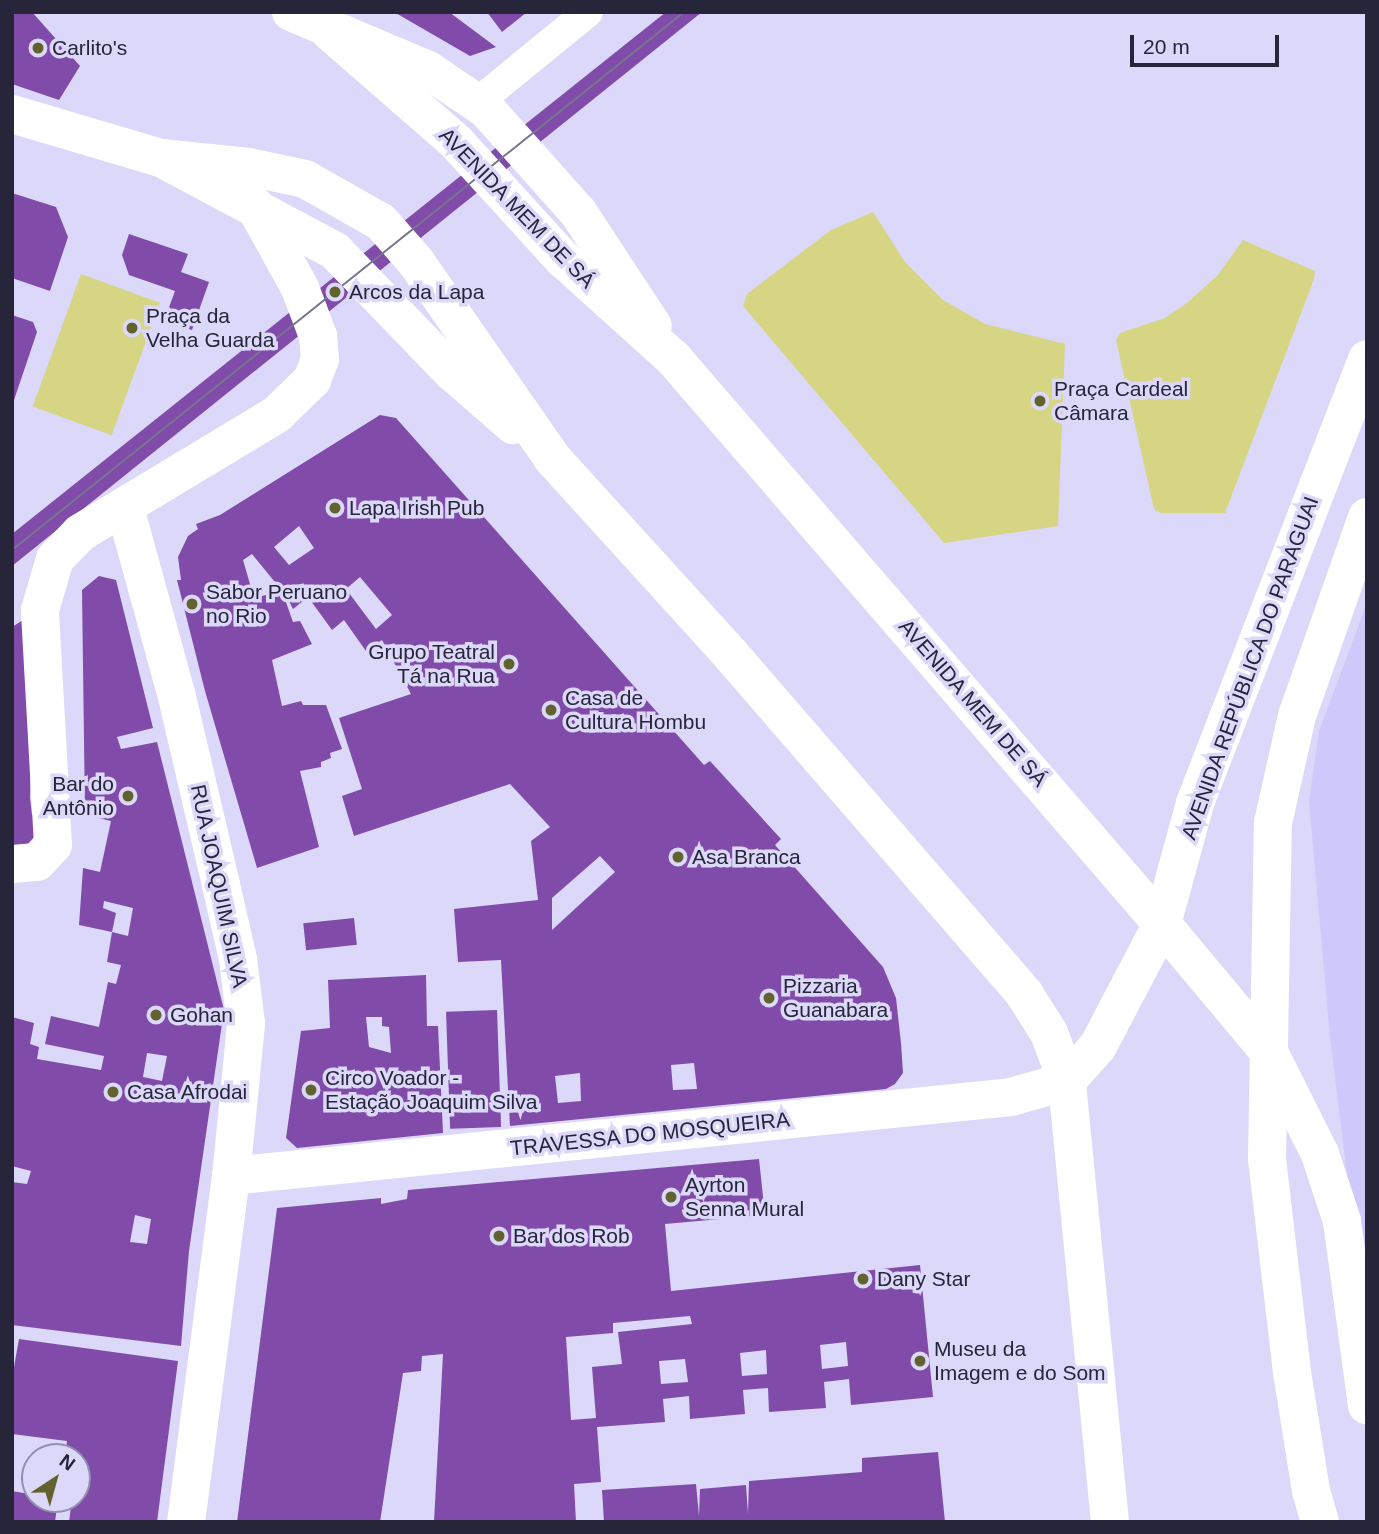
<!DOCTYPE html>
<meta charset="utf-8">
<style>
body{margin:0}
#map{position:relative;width:1379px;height:1534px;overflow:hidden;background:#dbd8fa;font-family:Arial,sans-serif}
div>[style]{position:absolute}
.built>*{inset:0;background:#cdc9fb}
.green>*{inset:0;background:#d5d584;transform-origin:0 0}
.building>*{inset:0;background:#814baa;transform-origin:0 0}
.pedestrian>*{height:30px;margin:-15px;padding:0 15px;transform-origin:15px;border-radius:15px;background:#fff}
.minor>*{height:38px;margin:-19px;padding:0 19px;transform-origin:19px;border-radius:19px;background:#fff}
.secondary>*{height:38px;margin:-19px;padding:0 19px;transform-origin:19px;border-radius:19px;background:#fff}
.primary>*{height:38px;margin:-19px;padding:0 19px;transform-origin:19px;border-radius:19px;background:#fff}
.tram>*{height:2px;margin:-1px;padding:0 1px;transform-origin:1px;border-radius:1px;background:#77758f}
.dots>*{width:19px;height:19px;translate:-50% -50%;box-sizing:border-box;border:4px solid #dbd8fa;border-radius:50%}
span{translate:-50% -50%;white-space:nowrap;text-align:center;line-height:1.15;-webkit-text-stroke:7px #dbd8fa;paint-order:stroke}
.poi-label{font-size:21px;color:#27253a}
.left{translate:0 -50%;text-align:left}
.right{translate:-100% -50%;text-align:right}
.street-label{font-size:21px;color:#27253a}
.frame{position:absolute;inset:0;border:14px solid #27253a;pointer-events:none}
.north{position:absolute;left:21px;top:1443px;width:70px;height:70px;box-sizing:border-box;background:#dbd8fa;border:2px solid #9390ad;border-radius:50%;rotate:36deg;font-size:19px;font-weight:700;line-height:28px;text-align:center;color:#27253a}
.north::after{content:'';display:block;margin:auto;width:24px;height:32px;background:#62622f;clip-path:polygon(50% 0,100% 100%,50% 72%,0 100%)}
.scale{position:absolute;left:1130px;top:35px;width:149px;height:32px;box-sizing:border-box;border:4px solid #27253a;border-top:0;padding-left:9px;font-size:21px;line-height:24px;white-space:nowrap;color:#27253a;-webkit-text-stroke:5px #dbd8fa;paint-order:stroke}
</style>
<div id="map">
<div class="built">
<i style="clip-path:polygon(1367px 603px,1367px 1336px,1330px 1037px,1309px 801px,1319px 731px)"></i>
</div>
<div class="green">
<i style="clip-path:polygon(873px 212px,905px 262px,943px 300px,985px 324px,1065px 344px,1058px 526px,944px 543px,743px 306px,747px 294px,831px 230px)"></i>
<i style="clip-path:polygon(1243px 240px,1315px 271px,1314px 279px,1225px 513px,1161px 513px,1154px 509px,1116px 340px,1120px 333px,1165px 318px,1187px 303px,1218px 275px)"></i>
<i style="left:81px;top:274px;width:84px;height:141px;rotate:20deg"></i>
</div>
<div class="building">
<i style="clip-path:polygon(12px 12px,32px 12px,80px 66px,59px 100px,12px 84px)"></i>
<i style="clip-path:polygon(394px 12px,449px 12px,496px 47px,470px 56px)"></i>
<i style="clip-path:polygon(487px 12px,527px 12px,502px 32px)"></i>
<i style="clip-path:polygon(666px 12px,702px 12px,12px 566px,12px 534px)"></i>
<i style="clip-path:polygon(12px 193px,56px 207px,68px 237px,50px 291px,12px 278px)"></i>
<i style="clip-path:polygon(129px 234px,188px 254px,181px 272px,209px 282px,192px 330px,164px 321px,175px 291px,129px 275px,122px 255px)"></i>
<i style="clip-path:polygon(12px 315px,33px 322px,37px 332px,13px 403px)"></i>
<i style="clip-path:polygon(evenodd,380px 415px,396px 418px,704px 765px,710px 761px,781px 839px,775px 845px,883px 967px,896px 998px,901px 1043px,903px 1073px,895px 1084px,886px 1089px,510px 1126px,501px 960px,458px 962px,454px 909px,538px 900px,531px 841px,550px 827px,510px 784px,354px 836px,342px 796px,362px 789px,339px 718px,411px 694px,382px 640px,366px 651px,344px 620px,332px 630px,308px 597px,293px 609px,287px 597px,279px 587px,252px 554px,243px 560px,254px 598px,282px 591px,293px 622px,300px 621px,312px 644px,272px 660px,282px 706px,301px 701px,303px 705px,326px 705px,342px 749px,330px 753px,331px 758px,321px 762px,321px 767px,300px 771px,319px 847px,257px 868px,205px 691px,177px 580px,181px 580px,178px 557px,188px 536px,198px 529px,196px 524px,220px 515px,380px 415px,299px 526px,314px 548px,289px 565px,274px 547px,299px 526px,380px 415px,360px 577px,392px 615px,376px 629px,346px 589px,360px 577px,380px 415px,600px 856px,615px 872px,552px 930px,552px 898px,600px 856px,380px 415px,694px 1063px,697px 1089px,673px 1090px,671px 1065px,694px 1063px,380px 415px,580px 1073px,581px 1101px,558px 1103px,555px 1076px,580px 1073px)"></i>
<i style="clip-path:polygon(evenodd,99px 576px,116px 580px,153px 728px,117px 737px,121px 749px,157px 742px,224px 1010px,189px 1251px,181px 1346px,12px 1325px,12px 1182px,27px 1184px,31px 1171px,12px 1166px,12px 1017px,34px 1023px,30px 1044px,39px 1047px,37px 1059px,101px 1070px,104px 1056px,45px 1044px,51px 1016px,99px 1027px,108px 982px,116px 984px,121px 965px,107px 962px,112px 932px,128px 936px,133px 908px,104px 901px,103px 908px,116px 913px,112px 932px,79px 925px,83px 868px,100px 872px,111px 821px,85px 815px,82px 590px,99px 576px,147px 1053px,167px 1056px,162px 1081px,143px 1077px,147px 1053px,99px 576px,135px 1215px,151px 1219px,147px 1244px,130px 1242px,135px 1215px)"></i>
<i style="clip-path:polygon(34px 613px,30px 798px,32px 815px,41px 815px,39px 858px,12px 856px,12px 627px)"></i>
<i style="left:354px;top:918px;width:27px;height:51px;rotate:84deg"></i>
<i style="clip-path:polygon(evenodd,426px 975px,427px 1026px,438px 1026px,443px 1133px,297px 1148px,286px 1138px,301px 1031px,330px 1028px,328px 980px,426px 975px,366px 1017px,382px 1017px,382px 1026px,389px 1027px,391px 1053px,369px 1047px,366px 1017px)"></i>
<i style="left:497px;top:1010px;width:117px;height:51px;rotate:88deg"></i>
<i style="clip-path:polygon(evenodd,759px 1159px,765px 1215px,665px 1224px,671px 1291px,920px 1265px,933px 1397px,851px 1405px,849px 1379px,824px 1382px,826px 1408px,769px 1412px,768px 1388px,743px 1390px,745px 1414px,690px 1419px,689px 1396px,663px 1399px,665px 1422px,597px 1427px,601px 1482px,574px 1484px,576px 1522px,434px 1522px,443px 1354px,422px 1356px,421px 1371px,403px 1373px,380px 1522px,237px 1522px,277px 1208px,381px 1198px,381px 1204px,407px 1199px,408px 1190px,759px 1159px,690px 1316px,692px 1324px,618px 1332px,622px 1364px,592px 1367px,596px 1418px,571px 1420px,566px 1337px,613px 1333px,613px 1323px,690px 1316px,759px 1159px,846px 1342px,848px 1366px,822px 1369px,820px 1345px,846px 1342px,759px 1159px,766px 1350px,767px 1374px,742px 1376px,740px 1353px,766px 1350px,759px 1159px,685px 1359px,688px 1382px,661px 1384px,659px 1361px,685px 1359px)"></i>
<i style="clip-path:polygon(19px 1339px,178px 1361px,157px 1522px,69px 1522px,72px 1499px,77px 1499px,77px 1457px,65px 1457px,67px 1441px,12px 1434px,12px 1378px)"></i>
<i style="clip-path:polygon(938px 1452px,945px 1522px,604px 1522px,602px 1490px,696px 1484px,699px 1516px,700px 1489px,746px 1485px,748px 1514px,749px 1481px,862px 1472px,862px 1458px)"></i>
<i style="clip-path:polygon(12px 1491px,35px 1495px,35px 1499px,58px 1499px,55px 1522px,12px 1522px)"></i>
</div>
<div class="pedestrian">
<i style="left:478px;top:102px;width:142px;rotate:-39.3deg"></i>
</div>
<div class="minor">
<i style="left:125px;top:508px;width:196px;rotate:74.6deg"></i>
<i style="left:177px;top:697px;width:193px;rotate:76.8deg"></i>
<i style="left:221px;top:885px;width:76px;rotate:77.1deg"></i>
<i style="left:238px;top:959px;width:65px;rotate:83deg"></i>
<i style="left:246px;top:1024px;width:153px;rotate:95.6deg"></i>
<i style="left:231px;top:1176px;width:349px;rotate:97.4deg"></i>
<i style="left:12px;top:864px;width:25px;rotate:-5deg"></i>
<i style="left:37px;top:862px;width:23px;rotate:-47deg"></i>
<i style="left:53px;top:845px;width:235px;rotate:-93.2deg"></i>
<i style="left:40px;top:610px;width:53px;rotate:-73.6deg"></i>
<i style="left:55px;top:559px;width:36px;rotate:-46deg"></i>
<i style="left:80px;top:533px;width:230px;rotate:-31.1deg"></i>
<i style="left:277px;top:414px;width:49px;rotate:-44.2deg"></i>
<i style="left:312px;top:380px;width:22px;rotate:-69deg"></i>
<i style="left:320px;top:359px;width:23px;rotate:-95deg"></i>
<i style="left:318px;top:336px;width:51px;rotate:-110.6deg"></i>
<i style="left:300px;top:288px;width:95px;rotate:-119deg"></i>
<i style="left:231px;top:1176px;width:784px;rotate:-5.78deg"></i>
<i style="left:1011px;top:1097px;width:58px;rotate:-15.9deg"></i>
</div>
<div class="secondary">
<i style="left:291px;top:12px;width:149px;rotate:22.9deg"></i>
<i style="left:428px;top:70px;width:71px;rotate:34.1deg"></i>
<i style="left:487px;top:110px;width:137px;rotate:48.3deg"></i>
<i style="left:578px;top:212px;width:136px;rotate:56.7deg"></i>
<i style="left:330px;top:32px;width:167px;rotate:41.1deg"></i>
<i style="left:456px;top:142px;width:159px;rotate:47.6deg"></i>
<i style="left:563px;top:259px;width:148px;rotate:42deg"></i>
<i style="left:673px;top:358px;width:748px;rotate:49.17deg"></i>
<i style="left:12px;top:114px;width:155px;rotate:16.5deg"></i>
<i style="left:161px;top:158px;width:197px;rotate:28.1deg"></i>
<i style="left:335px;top:251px;width:168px;rotate:46deg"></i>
<i style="left:452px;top:372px;width:81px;rotate:41deg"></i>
<i style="left:161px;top:158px;width:88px;rotate:5.8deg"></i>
<i style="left:249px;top:167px;width:57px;rotate:12.1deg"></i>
<i style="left:305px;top:179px;width:87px;rotate:29.5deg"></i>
<i style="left:381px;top:222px;width:53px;rotate:48.8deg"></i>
<i style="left:416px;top:262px;width:239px;rotate:55.2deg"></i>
<i style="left:552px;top:458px;width:266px;rotate:47.7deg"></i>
<i style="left:731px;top:655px;width:449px;rotate:49.1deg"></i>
<i style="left:1025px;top:995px;width:45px;rotate:57.7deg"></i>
<i style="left:1049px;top:1033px;width:51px;rotate:69.4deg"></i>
</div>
<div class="primary">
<i style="left:1162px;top:924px;width:167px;rotate:50.1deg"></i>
<i style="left:1269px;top:1052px;width:114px;rotate:63.4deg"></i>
<i style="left:1320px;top:1154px;width:71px;rotate:71.8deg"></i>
<i style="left:1342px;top:1221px;width:186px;rotate:82.3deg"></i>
<i style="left:1110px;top:1522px;width:443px;rotate:-95.6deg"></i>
<i style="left:1067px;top:1081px;width:47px;rotate:-48.5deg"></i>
<i style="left:1098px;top:1046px;width:138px;rotate:-62.3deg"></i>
<i style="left:1162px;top:924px;width:125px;rotate:-74.7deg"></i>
<i style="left:1195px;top:803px;width:476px;rotate:-68.8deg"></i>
<i style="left:1320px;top:1522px;width:32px;rotate:-106deg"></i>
<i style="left:1311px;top:1491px;width:121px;rotate:-99.1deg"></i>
<i style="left:1292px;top:1372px;width:214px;rotate:-96.7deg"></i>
<i style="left:1267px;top:1159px;width:336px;rotate:-89deg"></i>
<i style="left:1273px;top:823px;width:110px;rotate:-77.4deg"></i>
<i style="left:1297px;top:716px;width:211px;rotate:-70.6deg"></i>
</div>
<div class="tram">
<i style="left:12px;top:550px;width:861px;rotate:-38.68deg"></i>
</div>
<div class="dots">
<i style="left:38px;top:48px;background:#62622f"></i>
<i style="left:335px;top:292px;background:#62622f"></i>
<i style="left:132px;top:328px;background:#62622f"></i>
<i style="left:1040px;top:401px;background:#62622f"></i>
<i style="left:335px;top:508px;background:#62622f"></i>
<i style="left:192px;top:604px;background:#62622f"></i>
<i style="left:509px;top:664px;background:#62622f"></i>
<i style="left:551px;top:710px;background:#62622f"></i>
<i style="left:128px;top:796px;background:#62622f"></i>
<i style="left:678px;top:857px;background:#62622f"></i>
<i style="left:769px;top:998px;background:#62622f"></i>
<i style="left:156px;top:1015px;background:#62622f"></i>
<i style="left:311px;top:1090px;background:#62622f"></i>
<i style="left:113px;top:1092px;background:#62622f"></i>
<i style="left:671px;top:1197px;background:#62622f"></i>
<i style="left:499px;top:1236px;background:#62622f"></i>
<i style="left:863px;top:1279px;background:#62622f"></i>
<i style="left:920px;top:1361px;background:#62622f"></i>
</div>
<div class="poi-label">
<span class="left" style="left:52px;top:48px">Carlito's</span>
<span class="left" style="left:349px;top:292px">Arcos da Lapa</span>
<span class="left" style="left:146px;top:328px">Praça da<br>Velha Guarda</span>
<span class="left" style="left:1054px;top:401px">Praça Cardeal<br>Câmara</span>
<span class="left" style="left:349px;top:508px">Lapa Irish Pub</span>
<span class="left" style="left:206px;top:604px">Sabor Peruano<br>no Rio</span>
<span class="right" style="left:495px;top:664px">Grupo Teatral<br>Tá na Rua</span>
<span class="left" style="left:565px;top:710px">Casa de<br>Cultura Hombu</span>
<span class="right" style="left:114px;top:796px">Bar do<br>Antônio</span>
<span class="left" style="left:692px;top:857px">Asa Branca</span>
<span class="left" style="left:783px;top:998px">Pizzaria<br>Guanabara</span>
<span class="left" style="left:170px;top:1015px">Gohan</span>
<span class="left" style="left:325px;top:1090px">Circo Voador -<br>Estação Joaquim Silva</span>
<span class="left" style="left:127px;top:1092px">Casa Afrodai</span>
<span class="left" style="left:685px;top:1197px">Ayrton<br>Senna Mural</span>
<span class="left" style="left:513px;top:1236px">Bar dos Rob</span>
<span class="left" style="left:877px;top:1279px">Dany Star</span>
<span class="left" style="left:934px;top:1361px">Museu da<br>Imagem e do Som</span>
</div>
<div class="street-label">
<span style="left:517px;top:208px;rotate:46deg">AVENIDA MEM DE SÁ</span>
<span style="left:1250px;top:668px;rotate:-70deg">AVENIDA REPÚBLICA DO PARAGUAI</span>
<span style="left:973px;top:703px;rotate:49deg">AVENIDA MEM DE SÁ</span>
<span style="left:219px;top:886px;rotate:78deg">RUA JOAQUIM SILVA</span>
<span style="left:650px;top:1134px;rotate:-6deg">TRAVESSA DO MOSQUEIRA</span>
</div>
<div class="frame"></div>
<div class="north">N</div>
<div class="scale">20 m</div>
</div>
